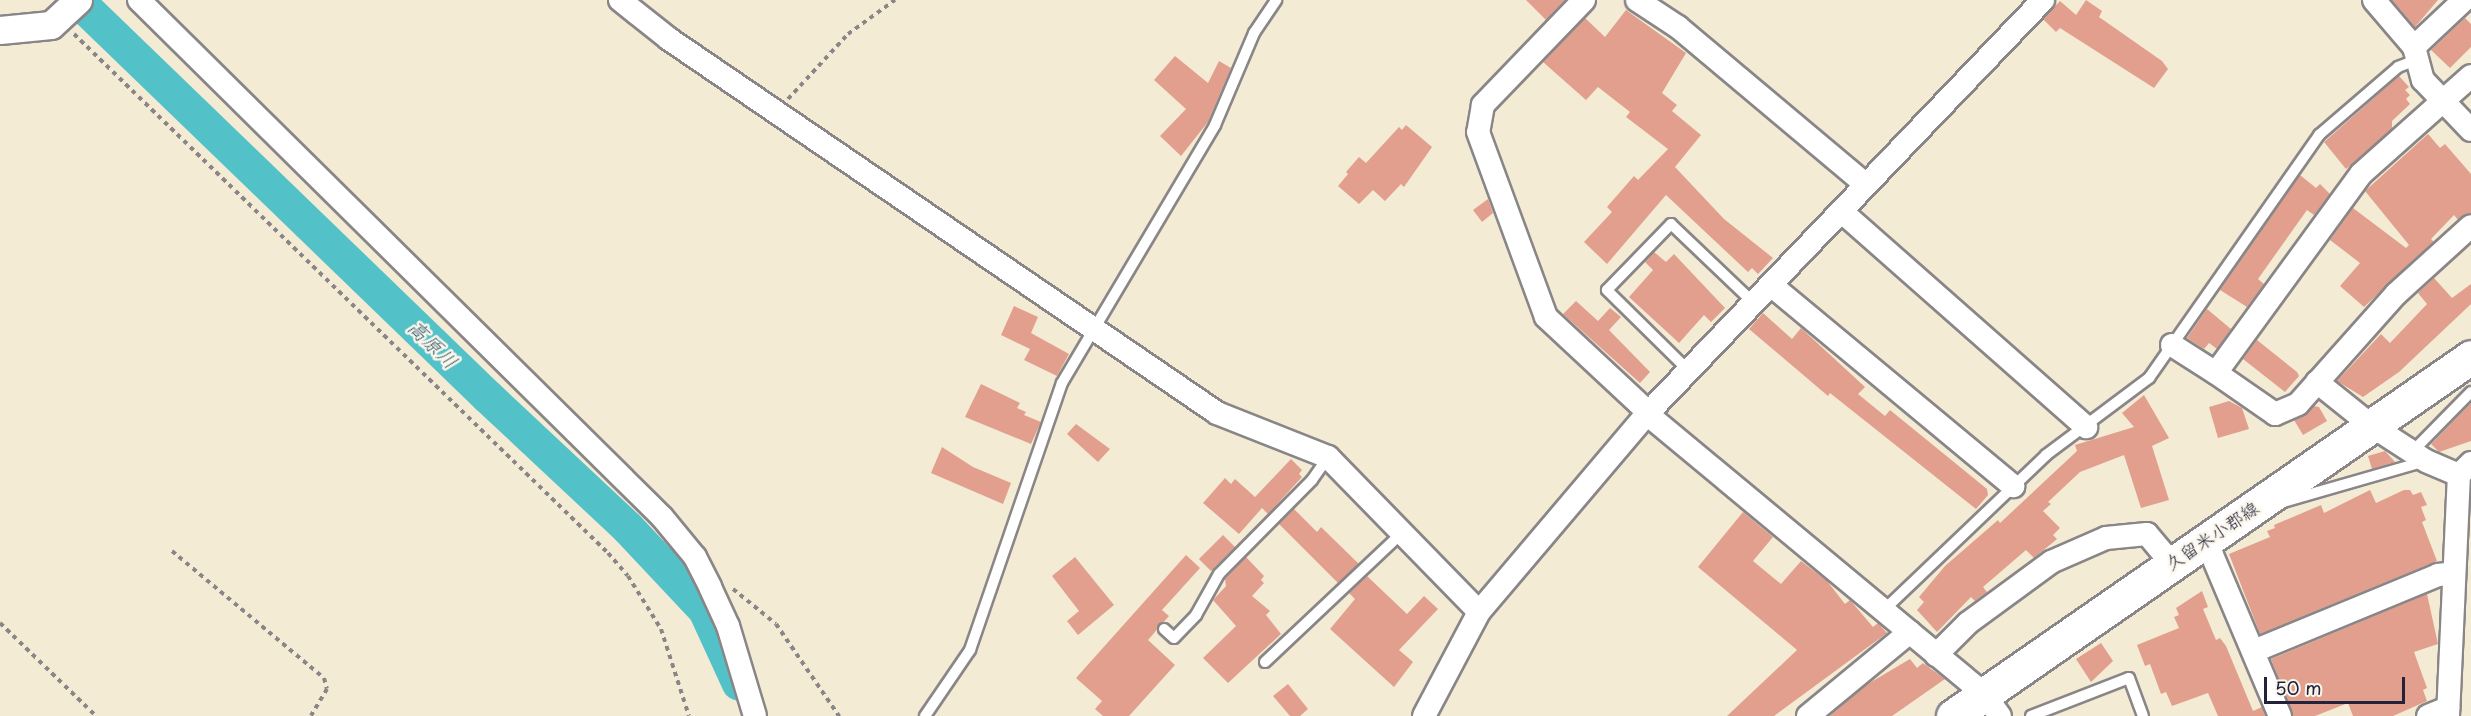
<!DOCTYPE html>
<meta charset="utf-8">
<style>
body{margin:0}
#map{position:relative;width:2471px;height:716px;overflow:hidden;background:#f3ebd4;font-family:"Playpen Sans","Klee One",sans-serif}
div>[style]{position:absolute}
.river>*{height:34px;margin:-17px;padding:0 17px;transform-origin:17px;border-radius:17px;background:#53c1c8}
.building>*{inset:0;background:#e39f8e;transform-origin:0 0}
.path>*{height:4px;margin-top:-2px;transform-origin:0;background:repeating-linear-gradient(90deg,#8a8688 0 4.5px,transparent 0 9px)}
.roads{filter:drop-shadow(2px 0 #8a8688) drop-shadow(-2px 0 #8a8688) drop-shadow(0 2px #8a8688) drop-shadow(0 -2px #8a8688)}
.service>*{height:10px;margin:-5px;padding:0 5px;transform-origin:5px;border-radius:5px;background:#fff}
.minor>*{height:22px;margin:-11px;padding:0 11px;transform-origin:11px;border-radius:11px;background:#fff}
.tertiary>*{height:27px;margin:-13.5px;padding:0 13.5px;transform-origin:13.5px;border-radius:13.5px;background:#fff}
.primary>*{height:33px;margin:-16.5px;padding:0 16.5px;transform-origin:16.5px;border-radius:16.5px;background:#fff}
span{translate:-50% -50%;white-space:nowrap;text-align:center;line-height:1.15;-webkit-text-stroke:5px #fbf7ec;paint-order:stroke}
.street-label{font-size:18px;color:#22223b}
.water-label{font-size:20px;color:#335a6c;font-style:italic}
.scale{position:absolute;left:2264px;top:677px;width:141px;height:27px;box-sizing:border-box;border:3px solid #22223b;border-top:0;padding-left:8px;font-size:18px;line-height:21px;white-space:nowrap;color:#22223b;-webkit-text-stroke:4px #fbf7ec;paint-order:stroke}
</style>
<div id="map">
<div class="river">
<i style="left:77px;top:0;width:571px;rotate:44.01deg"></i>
<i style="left:488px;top:397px;width:190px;rotate:43.1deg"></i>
<i style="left:627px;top:527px;width:114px;rotate:46.8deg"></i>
<i style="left:705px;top:610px;width:81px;rotate:65.3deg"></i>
</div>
<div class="building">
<i style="clip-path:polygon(1526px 0,1565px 0,1546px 20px)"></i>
<i style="clip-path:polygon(2086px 0,2102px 11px,2099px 17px,2162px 61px,2168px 69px,2154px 88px,2060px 28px,2056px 32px,2043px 19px,2060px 1px,2076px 15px)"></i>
<i style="clip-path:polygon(2392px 0,2438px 0,2415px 27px)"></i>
<i style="clip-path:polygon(1626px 10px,1686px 53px,1662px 93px,1677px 105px,1672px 111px,1701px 135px,1675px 167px,1724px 219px,1773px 258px,1758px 274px,1752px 268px,1748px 272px,1666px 195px,1607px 264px,1584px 242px,1612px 212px,1607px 207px,1634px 176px,1638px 180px,1668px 149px,1626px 117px,1630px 112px,1598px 87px,1586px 100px,1543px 62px,1585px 18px,1605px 37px)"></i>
<i style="clip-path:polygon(2465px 18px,2471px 24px,2471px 47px,2450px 68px,2431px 50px)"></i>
<i style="clip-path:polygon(1175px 56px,1208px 83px,1219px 61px,1231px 68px,1208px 122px,1181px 156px,1160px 136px,1186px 109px,1154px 80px)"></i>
<i style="clip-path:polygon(2399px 76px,2409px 87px,2405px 90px,2410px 95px,2406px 99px,2410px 104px,2392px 121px,2392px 129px,2346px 169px,2324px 142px)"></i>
<i style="clip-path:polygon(1406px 125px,1432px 147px,1404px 187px,1401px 184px,1385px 201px,1373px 190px,1359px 204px,1338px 186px,1348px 174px,1346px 172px,1359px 157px,1366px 163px,1399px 127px,1402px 130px)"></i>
<i style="clip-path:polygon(2428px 134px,2440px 148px,2445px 144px,2471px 174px,2471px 213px,2458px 220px,2454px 215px,2431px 239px,2434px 242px,2364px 307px,2340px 286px,2360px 263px,2330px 240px,2353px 208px,2406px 248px,2409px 245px,2365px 191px)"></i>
<i style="clip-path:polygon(2300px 175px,2316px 188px,2320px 184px,2330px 194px,2314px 215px,2307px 210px,2258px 279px,2264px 284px,2247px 307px,2220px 290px)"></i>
<i style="clip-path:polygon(1488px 199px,1493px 213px,1482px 222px,1473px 210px)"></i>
<i style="clip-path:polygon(1654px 252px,1666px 262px,1674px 254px,1725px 308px,1711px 322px,1704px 315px,1679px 343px,1629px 297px,1653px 270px,1645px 262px)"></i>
<i style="clip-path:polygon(2434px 278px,2452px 298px,2471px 284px,2471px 304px,2399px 372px,2363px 397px,2337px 381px,2381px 334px,2390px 343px,2427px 304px,2418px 293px)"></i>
<i style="clip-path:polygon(1576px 301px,1598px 321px,1610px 308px,1621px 317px,1609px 330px,1650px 372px,1640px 383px,1563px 314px)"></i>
<i style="clip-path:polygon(1014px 306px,1038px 317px,1031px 333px,1069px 354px,1057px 376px,1024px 360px,1030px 349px,1001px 335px)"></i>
<i style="clip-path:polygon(2207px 309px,2231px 329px,2217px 349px,2209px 343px,2204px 349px,2187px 338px)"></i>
<i style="clip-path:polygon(1763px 313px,1792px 339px,1801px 328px,1865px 387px,1858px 394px,1885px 416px,1890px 410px,1987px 489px,1988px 495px,1976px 509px,1830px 393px,1828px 396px,1749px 329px)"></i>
<i style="clip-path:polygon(2257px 340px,2297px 372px,2299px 376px,2285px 392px,2243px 359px)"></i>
<i style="clip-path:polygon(981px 384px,1020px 403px,1017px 408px,1026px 412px,1024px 415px,1041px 422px,1031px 444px,965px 417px)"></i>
<i style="clip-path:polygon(2144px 395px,2169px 438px,2152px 446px,2169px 500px,2141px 508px,2124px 455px,2080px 472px,2048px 502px,2051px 504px,2043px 511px,2060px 528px,2053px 535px,2057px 539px,2034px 558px,2026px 550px,1983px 587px,1987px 592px,1975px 601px,1971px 597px,1937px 632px,1917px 610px,1924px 602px,1919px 597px,1945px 566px,1998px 520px,2000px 523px,2077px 451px,2075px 445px,2134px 427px,2122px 413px)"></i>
<i style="clip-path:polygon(2229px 401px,2242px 408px,2249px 429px,2218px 438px,2209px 407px)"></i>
<i style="clip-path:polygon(2471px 403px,2471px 441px,2439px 452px,2431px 444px)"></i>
<i style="clip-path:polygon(2314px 406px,2319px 407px,2327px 421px,2303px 435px,2294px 420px)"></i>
<i style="clip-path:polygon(1076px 424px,1110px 449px,1098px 462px,1067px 434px)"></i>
<i style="clip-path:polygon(942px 447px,973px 467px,1011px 483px,1003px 504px,931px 473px)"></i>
<i style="clip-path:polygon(2385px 451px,2395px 462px,2372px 469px,2368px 456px)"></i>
<i style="clip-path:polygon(1291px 459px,1302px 470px,1299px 474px,1302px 477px,1268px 514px,1262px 508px,1239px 534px,1203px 503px,1225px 478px,1231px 484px,1235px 479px,1255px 497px)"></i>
<i style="clip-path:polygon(2370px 490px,2376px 503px,2404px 490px,2410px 490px,2413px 495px,2421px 492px,2427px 505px,2421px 507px,2426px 520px,2422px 522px,2437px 561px,2260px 634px,2229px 554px,2270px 537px,2267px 531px,2275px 528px,2274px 525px,2321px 505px,2324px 513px)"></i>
<i style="clip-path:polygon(1294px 509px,1317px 532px,1321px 527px,1359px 564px,1338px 583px,1279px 524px)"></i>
<i style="clip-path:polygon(1743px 512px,1773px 537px,1753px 561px,1781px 584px,1801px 561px,1827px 581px,1845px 604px,1850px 600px,1873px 627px,1878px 623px,1887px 633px,1774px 716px,1727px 716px,1797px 650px,1698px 567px)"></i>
<i style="left:1223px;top:535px;width:17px;height:34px;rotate:45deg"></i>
<i style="clip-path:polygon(1186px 555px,1200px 568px,1162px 610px,1169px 616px,1148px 640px,1175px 665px,1129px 716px,1103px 716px,1095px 709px,1102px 701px,1076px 678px)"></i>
<i style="clip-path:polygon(1075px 557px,1114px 605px,1078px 635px,1067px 621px,1079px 611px,1052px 576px)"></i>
<i style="clip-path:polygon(1246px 557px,1264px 576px,1261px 580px,1264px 583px,1252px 596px,1270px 611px,1266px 615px,1281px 634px,1228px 683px,1203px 658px,1236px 626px,1213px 600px,1226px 586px,1225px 579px)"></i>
<i style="clip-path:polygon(1367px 576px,1407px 614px,1424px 596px,1438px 609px,1399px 650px,1413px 662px,1394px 687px,1330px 629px,1355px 599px,1349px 593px)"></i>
<i style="clip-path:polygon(2202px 591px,2208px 607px,2203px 609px,2216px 640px,2220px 638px,2226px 646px,2253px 711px,2262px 707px,2265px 716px,2218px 716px,2208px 693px,2172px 706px,2166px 692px,2161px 694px,2150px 664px,2145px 666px,2137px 645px,2179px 628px,2174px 617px,2179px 615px,2176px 608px)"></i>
<i style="clip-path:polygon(2427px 594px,2438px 644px,2414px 652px,2427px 688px,2423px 690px,2427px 701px,2393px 716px,2353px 716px,2348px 703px,2315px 716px,2293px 716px,2271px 659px)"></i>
<i style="clip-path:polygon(2101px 643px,2113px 661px,2091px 682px,2076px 659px)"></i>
<i style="clip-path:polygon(1910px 659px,1917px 668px,1923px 663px,1945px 679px,1892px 716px,1830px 716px,1866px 685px)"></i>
<i style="clip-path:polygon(1288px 684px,1308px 709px,1300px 716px,1290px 716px,1273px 696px)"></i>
</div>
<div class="path">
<i style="left:74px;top:34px;width:745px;rotate:44.18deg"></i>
<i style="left:608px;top:553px;width:30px;rotate:49deg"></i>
<i style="left:628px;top:576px;width:62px;rotate:58.1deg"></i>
<i style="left:661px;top:629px;width:91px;rotate:72.2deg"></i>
<i style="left:788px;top:99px;width:88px;rotate:-47.3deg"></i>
<i style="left:848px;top:34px;width:58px;rotate:-35.9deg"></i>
<i style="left:172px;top:551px;width:198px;rotate:39.9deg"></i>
<i style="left:324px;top:678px;width:11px;rotate:75deg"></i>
<i style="left:327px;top:689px;width:31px;rotate:121deg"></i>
<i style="left:733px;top:589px;width:55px;rotate:39.1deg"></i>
<i style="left:776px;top:624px;width:112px;rotate:55.6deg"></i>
<i style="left:0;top:623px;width:134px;rotate:44.1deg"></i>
</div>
<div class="roads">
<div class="service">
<i style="left:1688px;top:370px;width:114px;rotate:-135.4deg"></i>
<i style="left:1607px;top:290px;width:92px;rotate:-45.9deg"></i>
<i style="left:1671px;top:224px;width:115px;rotate:43.6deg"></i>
<i style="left:2412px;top:452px;width:84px;rotate:-45.5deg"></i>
<i style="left:2283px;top:502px;width:149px;rotate:-16deg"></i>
<i style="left:1884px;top:610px;width:224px;rotate:-43.7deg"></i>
<i style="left:2046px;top:455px;width:129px;rotate:-36.8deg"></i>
<i style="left:2149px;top:378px;width:297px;rotate:-55deg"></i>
<i style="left:2319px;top:135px;width:104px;rotate:-40.7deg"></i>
<i style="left:2398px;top:67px;width:19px;rotate:-21deg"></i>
<i style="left:1164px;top:629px;width:13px;rotate:42deg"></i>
<i style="left:1174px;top:638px;width:32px;rotate:-46deg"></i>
<i style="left:1196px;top:615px;width:47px;rotate:-60.7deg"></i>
<i style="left:1219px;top:574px;width:132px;rotate:-45.3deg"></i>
<i style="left:1312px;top:480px;width:28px;rotate:-55deg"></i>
<i style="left:1265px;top:662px;width:190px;rotate:-43.3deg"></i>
<i style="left:925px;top:716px;width:80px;rotate:-55.7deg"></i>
<i style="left:970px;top:650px;width:282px;rotate:-71deg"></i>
<i style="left:1062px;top:383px;width:300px;rotate:-59.3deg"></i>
<i style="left:1215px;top:125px;width:100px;rotate:-67deg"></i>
<i style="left:1254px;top:33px;width:40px;rotate:-56deg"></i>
<i style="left:2031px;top:716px;width:105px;rotate:-21.2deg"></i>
<i style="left:2129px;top:678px;width:40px;rotate:69.8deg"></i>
</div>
<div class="minor">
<i style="left:139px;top:0;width:735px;rotate:44.67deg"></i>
<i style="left:662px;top:517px;width:52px;rotate:50.5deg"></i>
<i style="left:695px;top:557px;width:34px;rotate:63deg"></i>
<i style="left:710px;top:587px;width:43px;rotate:65.2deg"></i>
<i style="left:728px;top:626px;width:94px;rotate:73.3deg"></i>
<i style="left:620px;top:0;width:63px;rotate:38.5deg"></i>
<i style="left:669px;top:39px;width:663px;rotate:34.31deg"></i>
<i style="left:1217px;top:413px;width:119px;rotate:21.6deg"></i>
<i style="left:1328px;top:457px;width:216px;rotate:45.7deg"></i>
<i style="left:1584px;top:0;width:146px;rotate:133.9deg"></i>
<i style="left:1483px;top:105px;width:27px;rotate:100deg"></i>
<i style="left:1478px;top:132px;width:197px;rotate:69.8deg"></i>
<i style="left:1546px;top:317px;width:139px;rotate:43deg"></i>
<i style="left:1637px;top:0;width:49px;rotate:33.4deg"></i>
<i style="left:1678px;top:27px;width:244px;rotate:40deg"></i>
<i style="left:2374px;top:0;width:62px;rotate:49.6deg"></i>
<i style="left:2414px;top:47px;width:34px;rotate:75deg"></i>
<i style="left:2423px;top:80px;width:69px;rotate:46.2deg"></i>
<i style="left:2414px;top:47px;width:69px;rotate:-43.2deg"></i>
<i style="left:2471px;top:76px;width:147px;rotate:138.3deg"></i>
<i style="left:2361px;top:174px;width:246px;rotate:126.1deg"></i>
<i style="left:2216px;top:373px;width:72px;rotate:34.8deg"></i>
<i style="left:2275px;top:414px;width:25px;rotate:-23deg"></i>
<i style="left:2298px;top:404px;width:147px;rotate:-48.3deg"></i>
<i style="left:2396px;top:294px;width:101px;rotate:-42.2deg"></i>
<i style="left:1841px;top:211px;width:327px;rotate:41.4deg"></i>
<i style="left:1771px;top:285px;width:315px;rotate:39.7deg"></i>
<i style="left:2172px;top:345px;width:52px;rotate:32.5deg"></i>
<i style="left:2317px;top:382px;width:70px;rotate:38.7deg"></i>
<i style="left:2372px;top:426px;width:64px;rotate:32.9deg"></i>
<i style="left:2426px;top:461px;width:36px;rotate:23deg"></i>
<i style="left:1647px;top:414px;width:438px;rotate:39.7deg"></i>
<i style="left:1984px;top:694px;width:27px;rotate:54deg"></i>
<i style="left:2202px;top:542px;width:16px;rotate:52deg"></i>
<i style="left:2212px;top:555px;width:175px;rotate:67.1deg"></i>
<i style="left:2254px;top:651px;width:199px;rotate:-22.4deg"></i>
<i style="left:2438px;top:575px;width:16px;rotate:-7deg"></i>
<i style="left:1936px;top:655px;width:45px;rotate:-45deg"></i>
<i style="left:1968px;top:623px;width:103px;rotate:-36.3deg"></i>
<i style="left:2051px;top:562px;width:60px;rotate:-23.6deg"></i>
<i style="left:2106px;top:538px;width:41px;rotate:-5.6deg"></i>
<i style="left:2147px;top:534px;width:39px;rotate:50deg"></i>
<i style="left:1424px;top:716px;width:118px;rotate:-62.1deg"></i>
<i style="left:1479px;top:612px;width:260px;rotate:-49.7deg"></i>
<i style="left:1647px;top:414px;width:573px;rotate:-46.27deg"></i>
<i style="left:1808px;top:716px;width:132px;rotate:-39.5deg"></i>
<i style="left:2428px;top:716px;width:22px;rotate:-22deg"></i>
<i style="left:2448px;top:716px;width:241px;rotate:-87.4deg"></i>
<i style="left:2459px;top:475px;width:17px;rotate:-45deg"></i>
</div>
<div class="tertiary">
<i style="left:0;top:30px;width:51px;rotate:-5.6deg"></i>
<i style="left:51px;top:25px;width:37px;rotate:-43deg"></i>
</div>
<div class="primary">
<i style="left:1953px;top:716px;width:630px;rotate:-34.72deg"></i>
</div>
</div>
<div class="street-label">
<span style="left:2212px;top:536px;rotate:-34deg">久留米小郡線</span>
</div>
<div class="water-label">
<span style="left:433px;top:344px;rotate:44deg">高原川</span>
</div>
<div class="scale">50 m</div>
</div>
